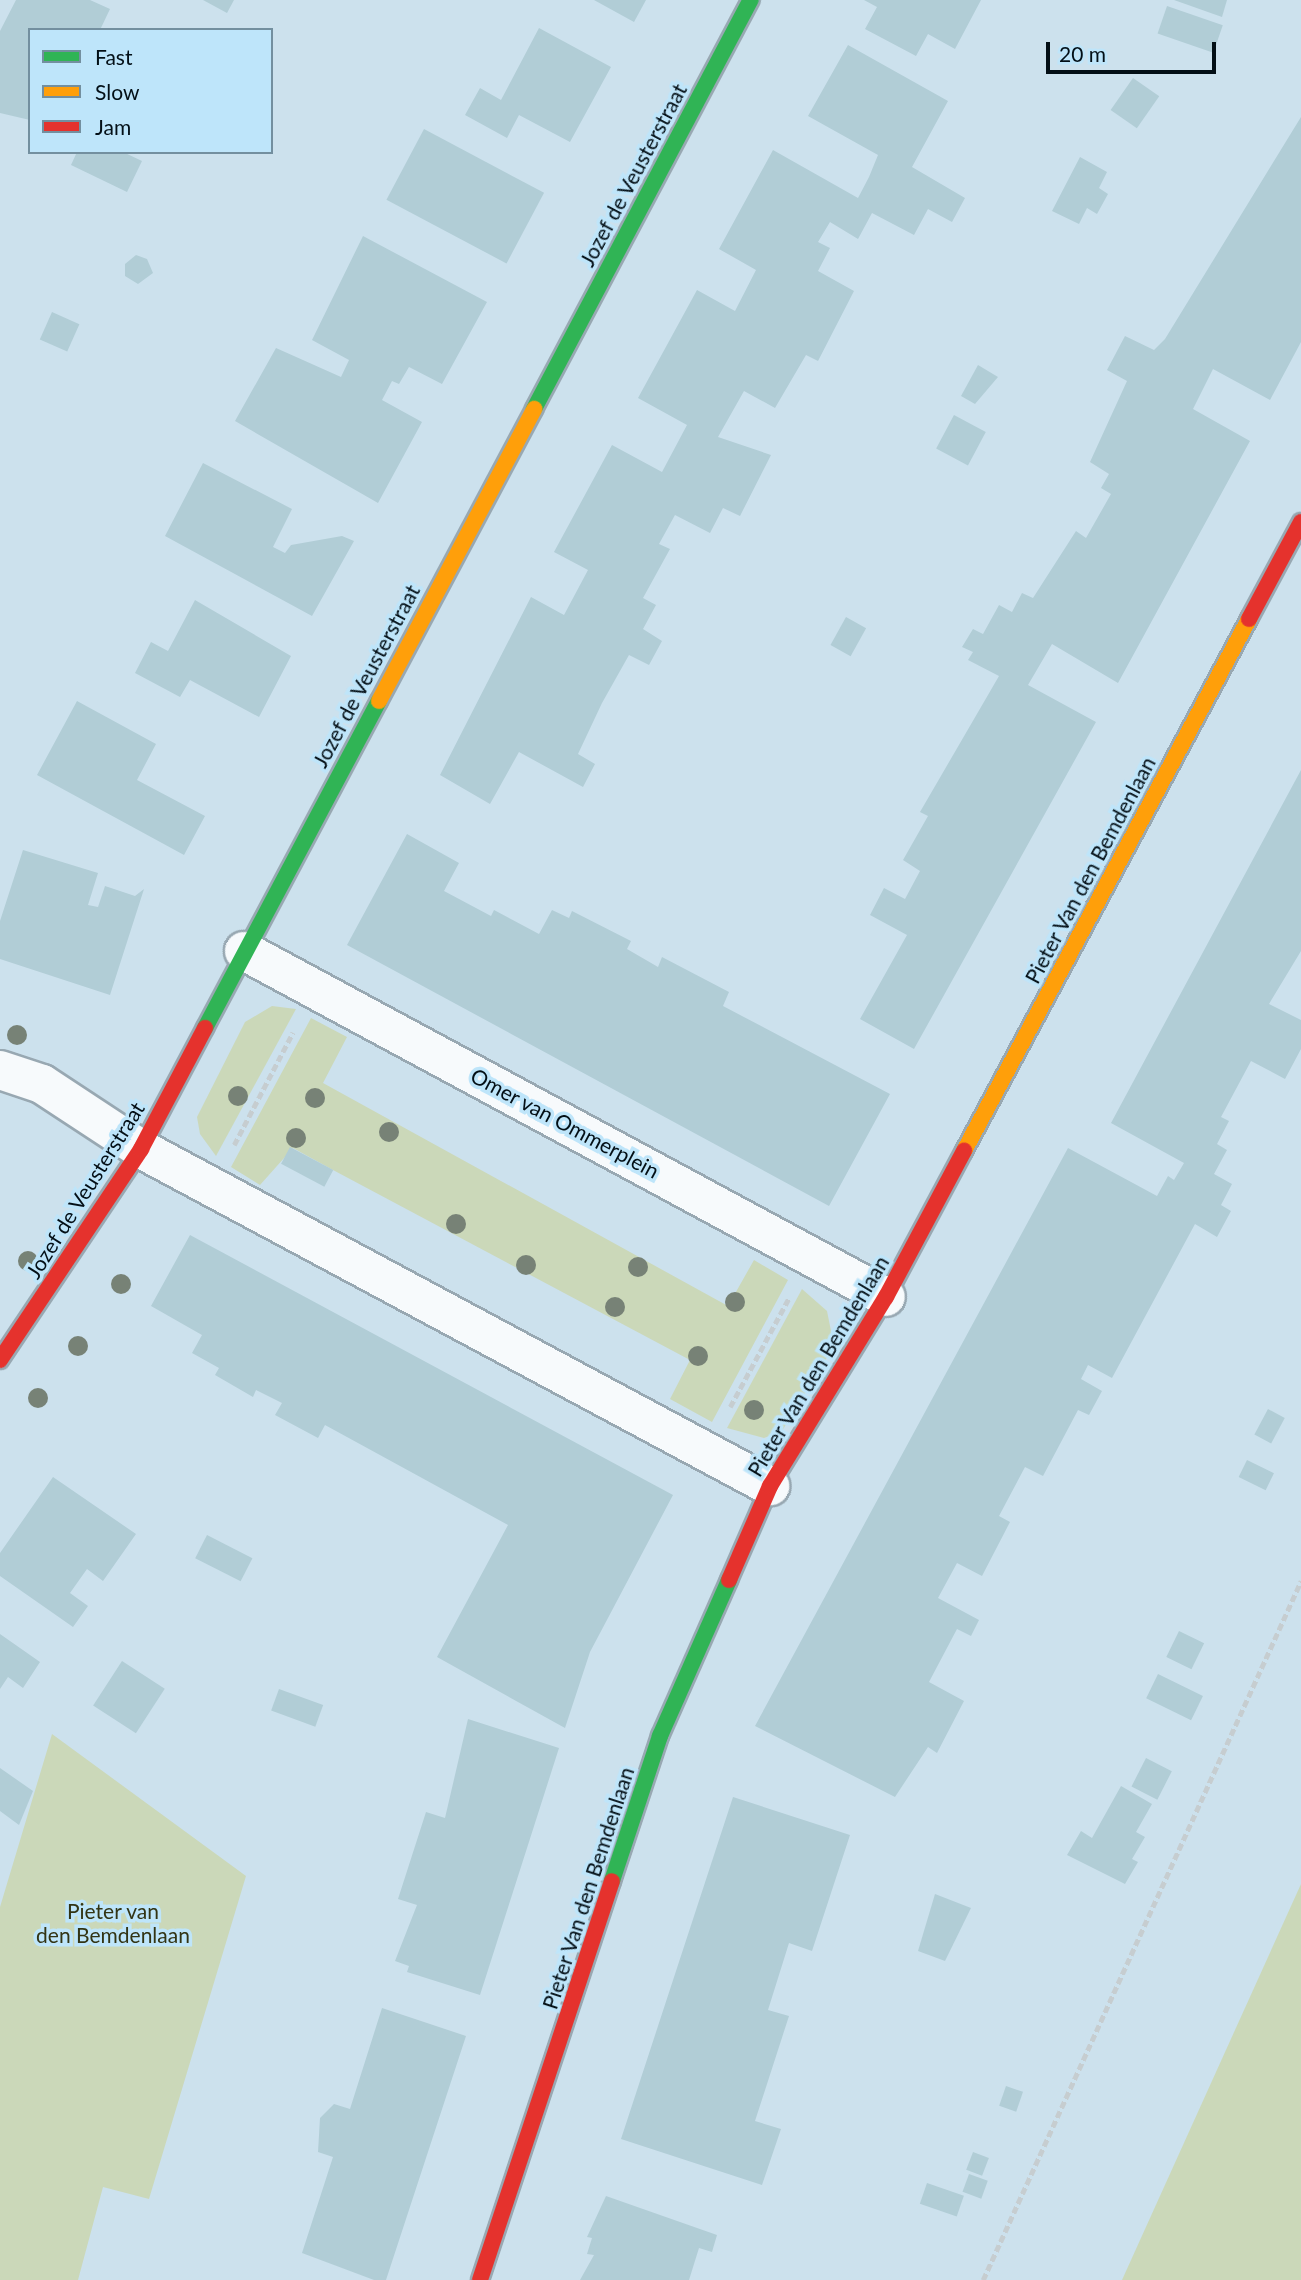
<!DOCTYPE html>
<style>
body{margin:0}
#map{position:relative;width:1301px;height:2280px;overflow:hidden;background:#cce1ed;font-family:Lato,sans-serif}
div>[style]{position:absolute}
.green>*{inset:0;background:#cbd8b9}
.building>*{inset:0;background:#b1cdd6;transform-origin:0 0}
.path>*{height:4.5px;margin-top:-2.25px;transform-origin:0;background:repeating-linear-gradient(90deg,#c6cdd0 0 7px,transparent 0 10.5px)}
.roads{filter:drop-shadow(2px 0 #98a8b2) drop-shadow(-2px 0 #98a8b2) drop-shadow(0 2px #98a8b2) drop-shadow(0 -2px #98a8b2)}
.street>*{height:38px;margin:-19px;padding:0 19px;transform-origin:19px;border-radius:19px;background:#f7fafc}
.fast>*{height:16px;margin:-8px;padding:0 8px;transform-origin:8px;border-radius:8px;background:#30b455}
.slow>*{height:16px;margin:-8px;padding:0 8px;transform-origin:8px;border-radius:8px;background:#ff9f0a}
.jam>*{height:16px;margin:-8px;padding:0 8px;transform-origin:8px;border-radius:8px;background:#e5322d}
.trees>*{width:20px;height:20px;margin:-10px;border-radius:50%;background:#778276}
span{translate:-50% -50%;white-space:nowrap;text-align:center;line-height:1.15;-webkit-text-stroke:7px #bee5fa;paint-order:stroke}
.street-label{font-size:21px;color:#030f16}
.park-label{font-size:21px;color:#323414}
.legend{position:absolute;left:28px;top:28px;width:245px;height:126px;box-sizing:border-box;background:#bee5fa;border:2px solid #738f9f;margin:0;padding:9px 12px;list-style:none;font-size:21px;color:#030f16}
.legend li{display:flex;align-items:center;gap:14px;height:35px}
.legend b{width:35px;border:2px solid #738f9f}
.scale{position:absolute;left:1046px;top:42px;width:170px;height:32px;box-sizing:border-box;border:4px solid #030f16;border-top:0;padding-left:9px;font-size:21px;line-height:24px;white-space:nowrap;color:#030f16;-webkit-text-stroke:5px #bee5fa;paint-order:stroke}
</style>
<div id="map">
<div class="green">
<i style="clip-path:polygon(272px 1006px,296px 1009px,216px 1156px,200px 1134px,197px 1117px,245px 1022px)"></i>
<i style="clip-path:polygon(311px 1018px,347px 1037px,323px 1083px,728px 1306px,754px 1260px,788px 1280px,712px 1422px,670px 1399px,690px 1360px,333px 1170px,293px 1148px,260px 1185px,231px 1167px)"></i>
<i style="clip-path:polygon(802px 1289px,827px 1311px,834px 1346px,782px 1431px,764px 1438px,727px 1428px)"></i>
<i style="clip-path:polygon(52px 1734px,246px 1876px,149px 2199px,103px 2187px,78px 2280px,0 2280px,0 1907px)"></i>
<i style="clip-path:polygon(1301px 1884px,1301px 2280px,1122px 2280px)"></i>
</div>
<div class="building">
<i style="clip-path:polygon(16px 0,90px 0,110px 9px,100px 30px,30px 30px,30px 120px,0 113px,0 31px)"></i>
<i style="clip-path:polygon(203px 0,234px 0,227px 13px)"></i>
<i style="clip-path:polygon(594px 0,646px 0,634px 22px)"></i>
<i style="clip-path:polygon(864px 0,981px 0,955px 49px,928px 34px,916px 56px,865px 29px,877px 7px)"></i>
<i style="clip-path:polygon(1174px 0,1227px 0,1222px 17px)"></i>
<i style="left:1167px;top:6px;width:59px;height:29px;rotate:19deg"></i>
<i style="clip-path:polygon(539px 28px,611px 67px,570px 142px,519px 115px,507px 138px,465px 115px,480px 88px,501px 100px)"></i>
<i style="clip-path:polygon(848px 45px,948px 101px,912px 167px,965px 198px,952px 222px,928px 209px,914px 235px,872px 213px,858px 239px,830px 222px,818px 242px,830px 248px,818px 271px,854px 291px,818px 361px,806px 355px,775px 408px,744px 391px,718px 437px,771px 455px,740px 516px,723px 508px,710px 533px,675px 515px,659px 544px,670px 549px,643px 598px,656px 605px,643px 629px,662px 641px,649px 665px,629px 655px,602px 703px,578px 754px,595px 764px,583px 787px,519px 752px,490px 804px,440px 775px,531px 597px,564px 615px,588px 570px,554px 552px,612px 445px,662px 472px,687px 425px,638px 398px,697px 290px,735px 311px,756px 270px,719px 249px,773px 150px,858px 198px,869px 177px,878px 155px,808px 116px)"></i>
<i style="left:1133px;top:78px;width:32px;height:39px;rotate:35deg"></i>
<i style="clip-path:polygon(1301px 117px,1301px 342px,1270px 400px,1213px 369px,1193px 409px,1250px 441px,1118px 683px,1052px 644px,1028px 685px,1096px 722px,914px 1049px,860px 1019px,907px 935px,870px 915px,884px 888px,905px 899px,920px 871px,903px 860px,928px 816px,920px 812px,999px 676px,968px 660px,973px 652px,962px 647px,973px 629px,983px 634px,999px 605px,1012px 612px,1022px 593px,1033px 598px,1076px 531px,1086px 538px,1111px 494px,1101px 488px,1109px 474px,1090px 462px,1127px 381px,1107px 370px,1125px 336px,1154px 350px,1165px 339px)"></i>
<i style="left:424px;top:129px;width:136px;height:80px;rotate:28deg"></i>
<i style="clip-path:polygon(77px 152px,123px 152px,142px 161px,127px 192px,71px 165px)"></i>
<i style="clip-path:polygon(1080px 157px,1107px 172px,1099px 188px,1108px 194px,1097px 214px,1087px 208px,1079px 224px,1052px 211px)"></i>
<i style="clip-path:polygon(363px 236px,487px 302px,442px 384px,409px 367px,399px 384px,392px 381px,382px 400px,422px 422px,378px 503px,235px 421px,276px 348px,341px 377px,349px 360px,312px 340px)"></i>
<i style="clip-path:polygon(136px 255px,147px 259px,153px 273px,138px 284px,125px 276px,125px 264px)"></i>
<i style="left:52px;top:312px;width:30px;height:30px;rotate:24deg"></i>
<i style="clip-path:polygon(978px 365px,998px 377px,975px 404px,961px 396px)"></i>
<i style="left:954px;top:415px;width:36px;height:38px;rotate:28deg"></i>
<i style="clip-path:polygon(203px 463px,292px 509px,273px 547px,285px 553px,291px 545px,342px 536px,354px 541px,312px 616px,165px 536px)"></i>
<i style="clip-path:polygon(195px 600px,291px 656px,259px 717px,190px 680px,180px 697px,135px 673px,151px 642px,168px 651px)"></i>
<i style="left:846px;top:617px;width:23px;height:32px;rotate:29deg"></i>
<i style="clip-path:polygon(77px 701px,156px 744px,137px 780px,205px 816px,184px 855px,37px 775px)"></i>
<i style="clip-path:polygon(1301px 770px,1301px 951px,1269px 1004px,1301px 1020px,1301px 1049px,1285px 1079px,1251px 1061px,1221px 1117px,1229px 1121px,1217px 1144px,1227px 1150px,1214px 1174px,1232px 1184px,1221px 1205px,1231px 1211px,1217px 1237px,1195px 1224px,1112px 1378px,1088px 1365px,1081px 1379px,1102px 1391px,1089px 1415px,1078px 1410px,1043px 1476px,1025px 1467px,999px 1516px,1010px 1522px,982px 1576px,957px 1563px,938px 1598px,979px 1620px,971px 1636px,957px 1629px,929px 1682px,964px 1701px,937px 1753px,928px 1747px,895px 1797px,755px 1726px,1068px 1148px,1157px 1196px,1168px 1176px,1174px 1180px,1184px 1163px,1111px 1123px)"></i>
<i style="clip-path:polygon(407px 834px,459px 863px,444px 891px,491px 916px,494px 910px,539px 934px,552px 910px,569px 918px,572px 911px,631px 941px,627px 949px,658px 967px,662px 957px,729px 992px,723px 1006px,890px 1094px,829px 1206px,347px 945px)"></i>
<i style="clip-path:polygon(23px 850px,98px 873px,88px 905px,98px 907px,105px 886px,135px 896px,144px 889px,110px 995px,0 959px,0 921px)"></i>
<i style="left:290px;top:1147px;width:49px;height:19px;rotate:28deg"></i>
<i style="clip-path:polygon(190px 1235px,673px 1495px,590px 1652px,565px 1728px,437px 1657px,508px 1525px,325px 1425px,318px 1438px,275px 1415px,282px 1403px,256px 1390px,253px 1397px,215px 1375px,219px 1368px,192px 1353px,202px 1335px,151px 1306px)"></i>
<i style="left:1268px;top:1409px;width:19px;height:29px;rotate:28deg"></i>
<i style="left:1247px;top:1460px;width:30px;height:19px;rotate:26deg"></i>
<i style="clip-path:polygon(53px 1477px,136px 1534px,103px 1581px,87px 1569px,70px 1593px,88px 1606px,73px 1627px,0 1576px,0 1553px)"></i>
<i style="left:207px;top:1535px;width:51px;height:26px;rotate:27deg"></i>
<i style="left:1179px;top:1631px;width:28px;height:29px;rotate:26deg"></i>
<i style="clip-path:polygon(0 1634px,40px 1662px,23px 1688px,8px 1677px,0 1689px)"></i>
<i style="left:122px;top:1661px;width:51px;height:53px;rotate:33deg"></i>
<i style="left:1158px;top:1674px;width:50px;height:27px;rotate:26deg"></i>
<i style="left:279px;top:1689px;width:47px;height:23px;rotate:20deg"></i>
<i style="clip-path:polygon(468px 1719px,559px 1748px,480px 1995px,407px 1972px,409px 1966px,395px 1961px,417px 1905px,398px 1899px,426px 1812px,445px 1818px)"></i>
<i style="left:1146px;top:1758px;width:29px;height:32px;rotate:27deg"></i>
<i style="clip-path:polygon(0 1768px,33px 1791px,19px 1825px,0 1811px)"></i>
<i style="clip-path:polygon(1121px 1786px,1152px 1804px,1136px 1832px,1145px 1837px,1132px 1859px,1138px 1862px,1125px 1884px,1067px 1855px,1081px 1831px,1092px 1838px)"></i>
<i style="clip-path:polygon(733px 1797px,850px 1835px,812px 1951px,789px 1943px,768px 2010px,789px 2016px,755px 2121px,781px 2129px,762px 2185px,621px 2139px)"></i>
<i style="clip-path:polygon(935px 1894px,971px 1908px,945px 1961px,918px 1951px)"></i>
<i style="clip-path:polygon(382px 2008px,466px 2036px,386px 2280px,374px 2280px,302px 2253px,333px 2157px,318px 2152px,320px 2118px,334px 2104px,350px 2109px)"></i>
<i style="left:1006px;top:2086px;width:18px;height:21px;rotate:19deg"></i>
<i style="left:973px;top:2152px;width:17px;height:19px;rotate:21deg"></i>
<i style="left:969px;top:2174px;width:20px;height:19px;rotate:20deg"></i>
<i style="left:927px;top:2183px;width:39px;height:22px;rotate:19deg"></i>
<i style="clip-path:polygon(606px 2196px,717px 2235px,712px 2252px,699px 2248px,689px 2280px,580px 2280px,594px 2255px,587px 2254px,592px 2238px,587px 2237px)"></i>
</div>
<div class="path">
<i style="left:234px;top:1145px;width:127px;rotate:-62.4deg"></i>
<i style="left:730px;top:1407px;width:124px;rotate:-61.6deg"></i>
<i style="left:983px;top:2280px;width:768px;rotate:-65.54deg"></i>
</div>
<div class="roads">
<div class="street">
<i style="left:244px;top:951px;width:729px;rotate:28.32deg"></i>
<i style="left:0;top:1070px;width:44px;rotate:18.4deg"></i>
<i style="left:42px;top:1084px;width:118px;rotate:33.3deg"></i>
<i style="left:141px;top:1149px;width:714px;rotate:28.18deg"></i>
</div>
<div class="fast">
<i style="left:534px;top:409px;width:463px;rotate:-62.1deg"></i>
<i style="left:205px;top:1028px;width:370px;rotate:-62deg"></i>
<i style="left:612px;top:1881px;width:153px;rotate:-71.7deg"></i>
<i style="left:660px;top:1736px;width:171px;rotate:-66.1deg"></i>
</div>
<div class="slow">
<i style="left:379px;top:701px;width:331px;rotate:-62deg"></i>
<i style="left:964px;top:1151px;width:604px;rotate:-61.82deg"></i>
</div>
<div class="jam">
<i style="left:1249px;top:619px;width:110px;rotate:-61.8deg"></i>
<i style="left:0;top:1360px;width:254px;rotate:-56.2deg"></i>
<i style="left:141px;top:1149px;width:137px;rotate:-62.1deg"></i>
<i style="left:729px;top:1580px;width:103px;rotate:-66.4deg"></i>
<i style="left:770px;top:1486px;width:222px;rotate:-58.5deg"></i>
<i style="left:886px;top:1297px;width:166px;rotate:-61.9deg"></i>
<i style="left:480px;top:2280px;width:420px;rotate:-71.7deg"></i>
</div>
</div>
<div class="trees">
<i style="left:17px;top:1035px"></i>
<i style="left:238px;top:1096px"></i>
<i style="left:315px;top:1098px"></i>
<i style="left:389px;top:1132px"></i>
<i style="left:296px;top:1138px"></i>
<i style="left:456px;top:1224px"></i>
<i style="left:28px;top:1261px"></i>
<i style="left:526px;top:1265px"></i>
<i style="left:638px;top:1267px"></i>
<i style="left:121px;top:1284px"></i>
<i style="left:735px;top:1302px"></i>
<i style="left:615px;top:1307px"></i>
<i style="left:78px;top:1346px"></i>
<i style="left:698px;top:1356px"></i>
<i style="left:38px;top:1398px"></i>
<i style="left:754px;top:1410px"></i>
</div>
<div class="street-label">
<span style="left:633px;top:175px;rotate:-62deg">Jozef de Veusterstraat</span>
<span style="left:366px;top:676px;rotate:-62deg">Jozef de Veusterstraat</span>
<span style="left:1090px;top:870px;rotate:-62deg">Pieter Van den Bemdenlaan</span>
<span style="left:565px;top:1123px;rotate:28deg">Omer van Ommerplein</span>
<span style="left:85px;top:1190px;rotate:-58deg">Jozef de Veusterstraat</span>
<span style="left:818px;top:1366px;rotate:-59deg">Pieter Van den Bemdenlaan</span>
<span style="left:588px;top:1888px;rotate:-72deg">Pieter Van den Bemdenlaan</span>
</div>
<div class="park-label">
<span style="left:113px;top:1923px">Pieter van<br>den Bemdenlaan</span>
</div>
<ul class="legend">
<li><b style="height:9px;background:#30b455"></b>Fast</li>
<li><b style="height:9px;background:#ff9f0a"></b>Slow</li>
<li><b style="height:9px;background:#e5322d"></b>Jam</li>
</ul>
<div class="scale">20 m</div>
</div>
